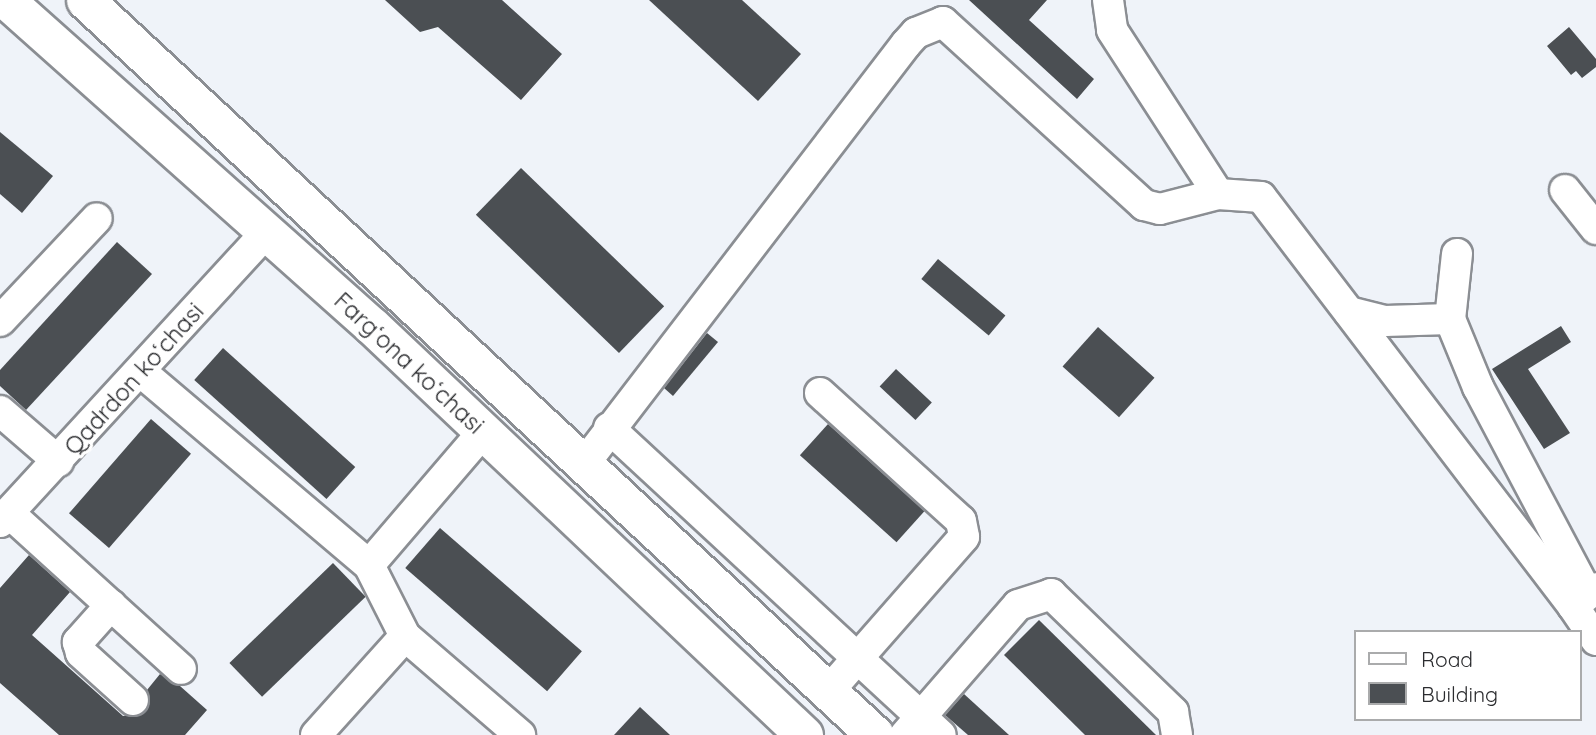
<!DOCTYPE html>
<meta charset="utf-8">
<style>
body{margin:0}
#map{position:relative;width:1596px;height:735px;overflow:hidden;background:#eff3f9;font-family:Quicksand,sans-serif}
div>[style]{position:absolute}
.building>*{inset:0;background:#4b4f53;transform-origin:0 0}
.roads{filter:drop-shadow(2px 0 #8b8e93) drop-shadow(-2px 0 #8b8e93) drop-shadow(0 2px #8b8e93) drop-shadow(0 -2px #8b8e93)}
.minor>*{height:30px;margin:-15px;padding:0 15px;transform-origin:15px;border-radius:15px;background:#fff}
.major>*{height:37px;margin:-18.5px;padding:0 18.5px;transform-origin:18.5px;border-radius:18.5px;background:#fff}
span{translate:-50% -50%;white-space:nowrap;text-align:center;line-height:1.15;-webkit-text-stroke:7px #fff;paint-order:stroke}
.street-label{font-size:24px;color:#2b2c2f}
.legend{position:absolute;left:1354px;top:630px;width:228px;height:91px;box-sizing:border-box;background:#fff;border:2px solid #aaabac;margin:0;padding:9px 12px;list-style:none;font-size:21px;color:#2b2c2f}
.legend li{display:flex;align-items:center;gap:14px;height:35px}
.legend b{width:35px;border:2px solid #aaabac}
</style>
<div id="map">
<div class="building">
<i style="clip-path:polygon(385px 0,502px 0,562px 54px,521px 100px,438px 27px,420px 32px)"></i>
<i style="clip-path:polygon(649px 0,742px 0,801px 54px,758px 101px)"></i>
<i style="clip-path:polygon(969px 0,1047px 0,1029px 20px,1094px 79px,1077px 99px)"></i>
<i style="clip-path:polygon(1569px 27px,1596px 59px,1596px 67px,1582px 78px,1576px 71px,1571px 75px,1547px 46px)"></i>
<i style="clip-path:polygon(0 132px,53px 176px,22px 213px,0 194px)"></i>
<i style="left:521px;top:168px;width:199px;height:65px;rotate:44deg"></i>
<i style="clip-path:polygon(117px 242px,152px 274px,26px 410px,0 386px,0 370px)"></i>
<i style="left:938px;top:259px;width:88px;height:26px;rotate:40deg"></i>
<i style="clip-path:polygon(1561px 326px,1571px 342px,1528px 369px,1570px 433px,1544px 449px,1492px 369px)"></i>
<i style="left:1098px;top:327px;width:76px;height:53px;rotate:42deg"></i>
<i style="clip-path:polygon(707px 333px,718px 342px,673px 396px,664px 388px)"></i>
<i style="left:223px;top:348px;width:178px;height:43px;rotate:42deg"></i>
<i style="left:896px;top:369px;width:49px;height:24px;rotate:43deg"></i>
<i style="left:151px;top:419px;width:53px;height:125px;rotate:41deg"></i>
<i style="left:828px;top:424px;width:130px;height:42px;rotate:42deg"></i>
<i style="left:440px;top:528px;width:188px;height:53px;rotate:41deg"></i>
<i style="clip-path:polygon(29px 555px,70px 592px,32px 635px,123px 716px,146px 711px,147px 690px,160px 674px,180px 686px,207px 710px,185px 735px,59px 735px,0 683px,0 588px)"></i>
<i style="left:333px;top:563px;width:47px;height:144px;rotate:46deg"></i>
<i style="clip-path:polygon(1039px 620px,1156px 735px,1085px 735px,1004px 655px)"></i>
<i style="clip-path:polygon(964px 694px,1009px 735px,968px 735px,945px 715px)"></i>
<i style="clip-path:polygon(640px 707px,670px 735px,614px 735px)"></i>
</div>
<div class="roads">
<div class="minor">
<i style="left:1108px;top:0;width:30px;rotate:82deg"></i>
<i style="left:1112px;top:30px;width:195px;rotate:57.1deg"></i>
<i style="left:1565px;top:190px;width:50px;rotate:51.5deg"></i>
<i style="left:1457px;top:254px;width:65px;rotate:96.1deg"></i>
<i style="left:1450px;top:319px;width:74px;rotate:67.6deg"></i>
<i style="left:1478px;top:387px;width:233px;rotate:62.1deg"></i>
<i style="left:1349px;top:312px;width:37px;rotate:14deg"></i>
<i style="left:1385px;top:321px;width:65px;rotate:-1.8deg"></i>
<i style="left:0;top:321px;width:141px;rotate:-46.7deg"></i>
<i style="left:140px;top:371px;width:300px;rotate:40.3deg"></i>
<i style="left:369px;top:565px;width:175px;rotate:-49.4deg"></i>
<i style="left:820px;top:393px;width:190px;rotate:42.2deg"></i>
<i style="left:961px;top:521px;width:16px;rotate:79deg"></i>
<i style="left:964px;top:537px;width:206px;rotate:131.3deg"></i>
<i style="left:0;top:411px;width:77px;rotate:40.8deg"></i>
<i style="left:609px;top:428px;width:452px;rotate:42.8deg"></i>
<i style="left:584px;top:464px;width:529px;rotate:-52.52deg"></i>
<i style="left:906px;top:44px;width:15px;rotate:-48deg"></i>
<i style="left:916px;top:33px;width:29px;rotate:-22deg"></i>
<i style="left:943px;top:22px;width:272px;rotate:42.3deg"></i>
<i style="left:1144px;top:205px;width:16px;rotate:14deg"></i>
<i style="left:1160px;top:209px;width:60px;rotate:-14.5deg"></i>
<i style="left:1218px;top:194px;width:43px;rotate:4deg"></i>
<i style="left:1261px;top:197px;width:514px;rotate:52.66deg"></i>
<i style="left:1573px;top:606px;width:29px;rotate:-38deg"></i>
<i style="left:9px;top:513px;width:232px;rotate:42.2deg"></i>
<i style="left:0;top:522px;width:393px;rotate:-47.4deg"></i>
<i style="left:369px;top:565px;width:80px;rotate:63.1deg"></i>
<i style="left:405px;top:636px;width:152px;rotate:40.7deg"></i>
<i style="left:111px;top:605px;width:50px;rotate:131.7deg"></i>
<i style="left:78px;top:642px;width:11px;rotate:75deg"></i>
<i style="left:81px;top:653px;width:70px;rotate:42.1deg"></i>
<i style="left:1573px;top:606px;width:41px;rotate:55.9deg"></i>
<i style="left:316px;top:735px;width:133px;rotate:-48deg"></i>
<i style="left:905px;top:735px;width:172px;rotate:-49deg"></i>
<i style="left:1018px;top:605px;width:35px;rotate:-18deg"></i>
<i style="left:1051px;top:594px;width:170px;rotate:44deg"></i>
<i style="left:1173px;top:712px;width:23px;rotate:80deg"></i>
</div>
<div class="major">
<i style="left:6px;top:0;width:490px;rotate:41.7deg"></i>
<i style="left:372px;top:326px;width:595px;rotate:43.43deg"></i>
<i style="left:85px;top:0;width:1079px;rotate:42.93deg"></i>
</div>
</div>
<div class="street-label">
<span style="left:409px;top:363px;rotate:43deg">Fargʻona koʻchasi</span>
<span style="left:134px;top:379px;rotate:-48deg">Qadrdon koʻchasi</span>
</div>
<ul class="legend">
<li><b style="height:9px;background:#fff"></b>Road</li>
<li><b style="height:19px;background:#4b4f53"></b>Building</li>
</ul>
</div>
